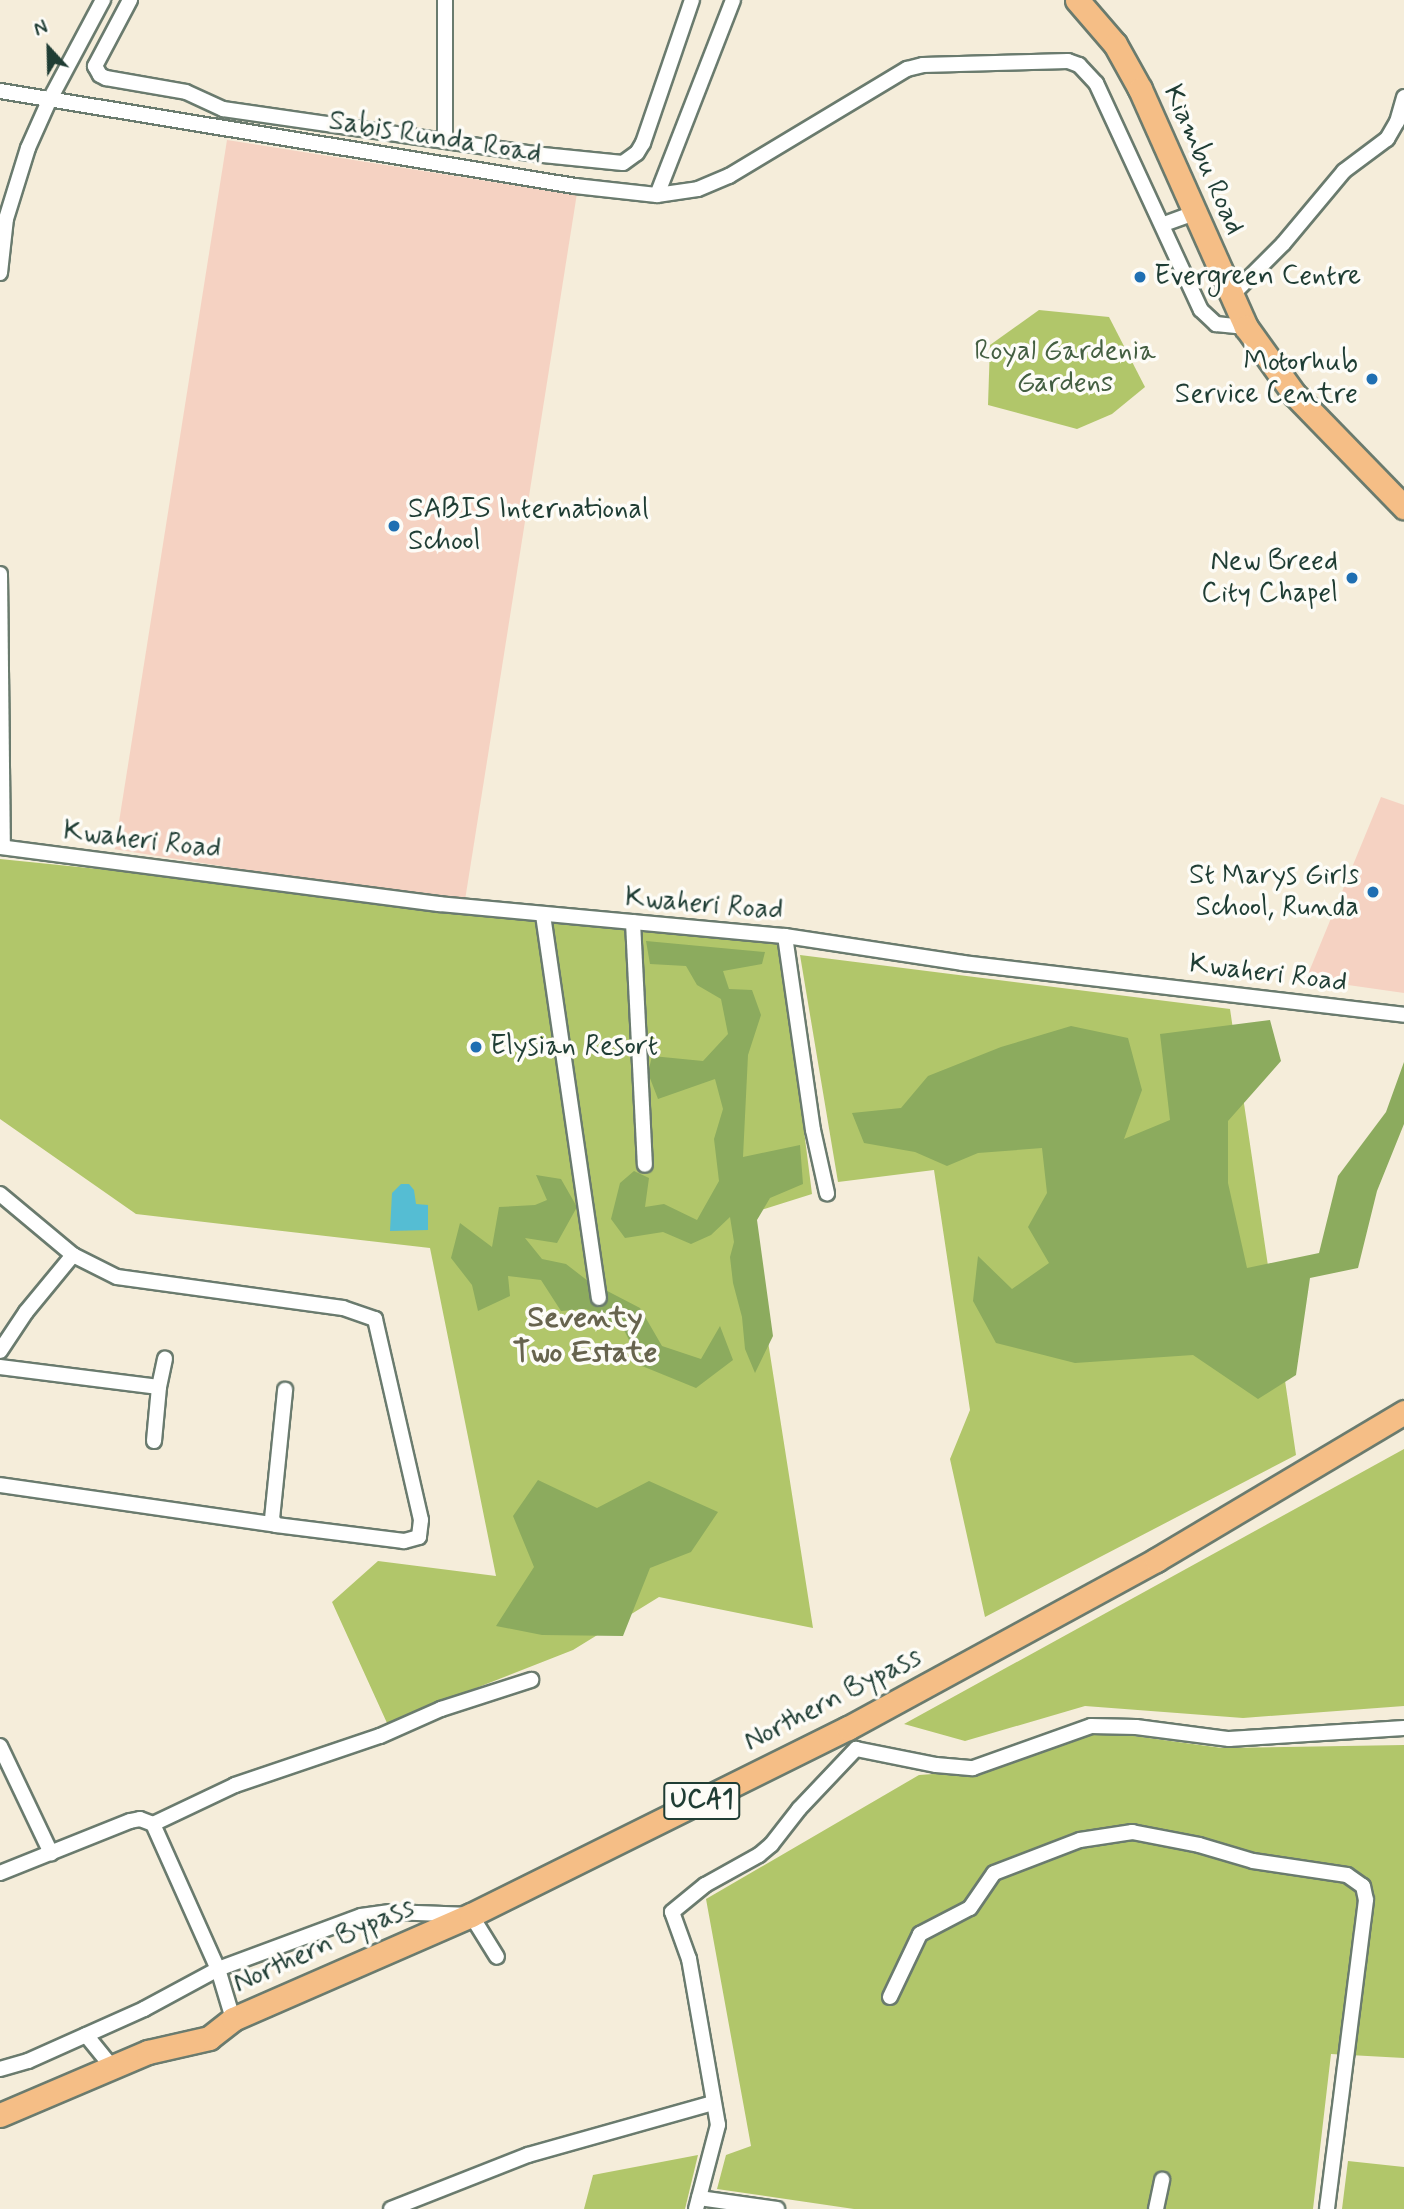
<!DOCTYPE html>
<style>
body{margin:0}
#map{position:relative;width:1404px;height:2209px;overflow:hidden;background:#f5edda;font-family:Mynerve,sans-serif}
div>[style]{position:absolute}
.built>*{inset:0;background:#f5d2c2;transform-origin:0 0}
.green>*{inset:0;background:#b1c66a}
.forest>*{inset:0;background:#8cab5e}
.water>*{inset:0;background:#55bdd3}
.roads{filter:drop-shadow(2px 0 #6a7b6e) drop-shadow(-2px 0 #6a7b6e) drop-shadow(0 2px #6a7b6e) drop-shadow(0 -2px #6a7b6e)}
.minor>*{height:14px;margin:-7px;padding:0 7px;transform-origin:7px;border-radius:7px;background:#fff}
.primary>*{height:23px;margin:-11.5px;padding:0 11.5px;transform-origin:11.5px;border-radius:11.5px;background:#f5be86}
.trunk>*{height:23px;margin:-11.5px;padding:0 11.5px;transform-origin:11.5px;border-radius:11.5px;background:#f5be86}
.dots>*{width:19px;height:19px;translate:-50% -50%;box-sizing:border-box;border:4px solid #fdfcf7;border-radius:50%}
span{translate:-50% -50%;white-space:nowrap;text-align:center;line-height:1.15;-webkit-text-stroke:7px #fdfcf7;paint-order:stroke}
.shield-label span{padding:2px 5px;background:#fdfcf7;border:2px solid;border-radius:5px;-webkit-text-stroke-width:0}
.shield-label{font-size:26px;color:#1f3d34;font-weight:700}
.street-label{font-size:28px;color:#1f3d34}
.poi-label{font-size:28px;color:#1f3d34}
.left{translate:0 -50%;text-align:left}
.right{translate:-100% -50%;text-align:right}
.park-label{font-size:28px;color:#445f42}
.neighbourhood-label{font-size:30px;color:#67644e;font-weight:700}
.north{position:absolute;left:14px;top:14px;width:70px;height:70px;-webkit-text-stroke:5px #fdfcf7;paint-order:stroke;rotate:338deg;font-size:19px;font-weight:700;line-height:28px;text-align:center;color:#1f3d34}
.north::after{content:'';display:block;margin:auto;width:24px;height:32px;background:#1f3d34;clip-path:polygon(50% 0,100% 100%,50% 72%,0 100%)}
</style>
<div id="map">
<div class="built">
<i style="left:227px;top:140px;width:354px;height:718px;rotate:9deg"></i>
<i style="clip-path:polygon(1381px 797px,1404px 805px,1404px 993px,1306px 979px)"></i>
</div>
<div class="green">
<i style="clip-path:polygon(1039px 310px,1109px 317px,1145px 387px,1112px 414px,1077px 429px,988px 405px,990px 345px)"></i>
<i style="clip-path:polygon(0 859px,118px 871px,424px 909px,780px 940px,812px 1194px,748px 1214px,813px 1628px,659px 1597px,573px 1650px,387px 1723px,332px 1602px,378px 1561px,496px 1576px,430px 1248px,136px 1214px,0 1119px)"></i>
<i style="clip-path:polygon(800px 955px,1230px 1009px,1296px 1455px,985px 1617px,950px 1459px,970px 1410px,934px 1170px,838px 1182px)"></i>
<i style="clip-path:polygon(1404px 1449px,1404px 1706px,1243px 1718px,1085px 1706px,965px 1741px,904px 1724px)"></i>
<i style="clip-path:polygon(1097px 1731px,1222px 1748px,1404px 1745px,1404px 2058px,1331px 2054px,1313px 2209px,854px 2209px,717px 2189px,726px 2155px,751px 2146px,706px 1899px,919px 1775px,991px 1770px)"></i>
<i style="clip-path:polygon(698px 2155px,685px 2209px,584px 2209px,593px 2175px)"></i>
<i style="clip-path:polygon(1348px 2161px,1404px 2167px,1404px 2209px,1342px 2209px)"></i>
</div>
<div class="forest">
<i style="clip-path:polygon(646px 941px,765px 952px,762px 964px,723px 971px,729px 989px,752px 990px,761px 1015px,748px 1055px,743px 1157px,800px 1145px,803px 1184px,770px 1198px,757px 1220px,773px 1336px,755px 1373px,745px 1349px,742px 1317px,733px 1283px,730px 1257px,734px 1242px,730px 1217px,711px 1235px,691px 1244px,663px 1232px,625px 1238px,611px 1219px,620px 1183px,634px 1171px,649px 1178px,645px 1207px,664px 1204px,697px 1220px,719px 1181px,714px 1139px,723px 1109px,715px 1079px,658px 1099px,648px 1073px,652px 1056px,703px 1061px,728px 1034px,721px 999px,697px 985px,686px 966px,650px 964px)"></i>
<i style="clip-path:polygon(1270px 1020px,1281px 1061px,1228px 1121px,1228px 1183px,1247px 1268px,1319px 1253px,1338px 1176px,1386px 1112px,1404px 1062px,1404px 1124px,1377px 1191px,1358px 1268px,1310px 1278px,1296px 1375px,1258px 1399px,1193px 1355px,1075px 1363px,996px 1343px,973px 1301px,978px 1256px,1012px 1289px,1049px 1263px,1028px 1227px,1047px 1193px,1042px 1148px,978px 1153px,947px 1166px,915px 1152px,864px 1143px,852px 1113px,901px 1108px,928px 1076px,1001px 1047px,1071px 1026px,1128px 1038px,1142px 1090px,1124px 1139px,1170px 1120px,1160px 1034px)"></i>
<i style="clip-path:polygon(536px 1175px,561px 1179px,577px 1207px,557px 1243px,525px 1238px,542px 1259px,566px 1264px,588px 1281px,640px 1308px,662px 1346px,701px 1359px,720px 1326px,733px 1360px,696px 1388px,642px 1366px,623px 1328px,586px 1309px,561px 1311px,541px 1280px,508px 1276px,510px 1296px,478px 1311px,472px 1285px,451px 1258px,460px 1223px,492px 1247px,499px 1207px,535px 1205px,547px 1200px)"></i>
<i style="clip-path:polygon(538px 1480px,597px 1508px,649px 1481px,718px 1512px,691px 1552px,650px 1568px,623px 1636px,542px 1635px,496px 1626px,534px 1567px,513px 1516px)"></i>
</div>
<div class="water">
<i style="clip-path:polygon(401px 1184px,409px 1184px,414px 1190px,416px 1204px,428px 1205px,428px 1230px,390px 1231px,392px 1193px)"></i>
</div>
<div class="roads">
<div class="minor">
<i style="left:130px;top:0;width:75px;rotate:117.9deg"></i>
<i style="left:95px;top:66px;width:10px;rotate:61deg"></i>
<i style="left:100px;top:75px;width:7px;rotate:27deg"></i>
<i style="left:106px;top:78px;width:81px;rotate:9.9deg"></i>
<i style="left:186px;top:92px;width:41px;rotate:24.7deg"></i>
<i style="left:223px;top:109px;width:323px;rotate:8.2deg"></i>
<i style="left:543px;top:155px;width:80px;rotate:5.7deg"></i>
<i style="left:623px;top:163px;width:17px;rotate:-36deg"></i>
<i style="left:637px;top:153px;width:12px;rotate:-59deg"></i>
<i style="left:643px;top:143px;width:151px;rotate:-71.1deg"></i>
<i style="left:445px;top:0;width:139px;rotate:90deg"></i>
<i style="left:0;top:91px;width:583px;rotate:9.38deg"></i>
<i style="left:575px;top:186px;width:82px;rotate:6.3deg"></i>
<i style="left:657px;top:195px;width:41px;rotate:-8.3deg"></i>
<i style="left:698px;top:189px;width:34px;rotate:-23deg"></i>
<i style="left:729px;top:176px;width:208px;rotate:-31deg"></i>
<i style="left:907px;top:69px;width:16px;rotate:-14deg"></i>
<i style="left:923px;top:65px;width:145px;rotate:-1.6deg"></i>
<i style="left:1068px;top:61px;width:12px;rotate:20deg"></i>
<i style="left:1079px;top:65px;width:25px;rotate:47deg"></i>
<i style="left:1096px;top:83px;width:250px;rotate:65.2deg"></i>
<i style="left:1201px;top:310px;width:21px;rotate:43deg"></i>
<i style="left:1216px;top:324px;width:30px;rotate:6deg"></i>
<i style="left:657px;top:195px;width:209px;rotate:-68.7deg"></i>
<i style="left:1164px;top:224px;width:32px;rotate:-20deg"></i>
<i style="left:0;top:273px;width:54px;rotate:-83.7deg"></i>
<i style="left:6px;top:219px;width:74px;rotate:-72.8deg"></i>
<i style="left:28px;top:148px;width:51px;rotate:-65.9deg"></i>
<i style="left:49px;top:101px;width:115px;rotate:-61.9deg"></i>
<i style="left:1231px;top:296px;width:74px;rotate:-45deg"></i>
<i style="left:1283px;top:244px;width:95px;rotate:-50.1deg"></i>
<i style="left:1344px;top:171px;width:54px;rotate:-36.7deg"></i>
<i style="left:1387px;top:139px;width:20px;rotate:-60deg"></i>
<i style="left:1397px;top:122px;width:26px;rotate:-74deg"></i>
<i style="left:0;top:574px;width:273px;rotate:89.4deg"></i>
<i style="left:0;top:847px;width:443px;rotate:7.4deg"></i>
<i style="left:439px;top:904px;width:347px;rotate:5.3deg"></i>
<i style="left:785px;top:936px;width:180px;rotate:8.6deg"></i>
<i style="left:963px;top:963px;width:444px;rotate:6.7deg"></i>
<i style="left:543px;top:915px;width:387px;rotate:81.7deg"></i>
<i style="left:633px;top:922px;width:243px;rotate:87.2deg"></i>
<i style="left:785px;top:936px;width:196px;rotate:81.8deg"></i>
<i style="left:813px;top:1130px;width:65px;rotate:77.5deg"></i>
<i style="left:0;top:1194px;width:95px;rotate:39.9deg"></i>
<i style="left:73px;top:1255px;width:49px;rotate:26.6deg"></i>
<i style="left:117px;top:1277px;width:228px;rotate:7.8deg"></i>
<i style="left:343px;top:1308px;width:34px;rotate:19deg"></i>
<i style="left:375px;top:1319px;width:206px;rotate:77.1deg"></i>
<i style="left:421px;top:1520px;width:17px;rotate:97deg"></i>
<i style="left:419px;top:1537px;width:16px;rotate:165deg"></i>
<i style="left:404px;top:1541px;width:129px;rotate:-172.9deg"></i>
<i style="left:276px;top:1525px;width:7px;rotate:-124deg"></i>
<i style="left:272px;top:1519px;width:130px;rotate:-84.2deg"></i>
<i style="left:0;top:1351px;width:47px;rotate:-56.3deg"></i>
<i style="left:26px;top:1312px;width:74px;rotate:-50.5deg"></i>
<i style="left:0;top:1367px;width:160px;rotate:7.2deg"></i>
<i style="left:159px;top:1387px;width:29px;rotate:-78deg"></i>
<i style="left:154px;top:1441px;width:54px;rotate:-84.7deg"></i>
<i style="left:0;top:1485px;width:279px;rotate:8.2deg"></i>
<i style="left:0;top:1746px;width:119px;rotate:64.5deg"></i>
<i style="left:856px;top:1749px;width:82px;rotate:11.3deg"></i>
<i style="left:936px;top:1765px;width:37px;rotate:5deg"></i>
<i style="left:973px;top:1768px;width:125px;rotate:-19.6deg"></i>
<i style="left:1091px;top:1726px;width:45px;rotate:1.3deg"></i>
<i style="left:1136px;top:1727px;width:94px;rotate:7.4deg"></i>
<i style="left:1229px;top:1739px;width:175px;rotate:-3.6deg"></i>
<i style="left:153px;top:1824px;width:91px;rotate:-25.4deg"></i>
<i style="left:235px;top:1785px;width:153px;rotate:-18.7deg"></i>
<i style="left:380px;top:1736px;width:67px;rotate:-23.9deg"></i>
<i style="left:441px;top:1709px;width:95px;rotate:-17.9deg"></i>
<i style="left:0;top:1873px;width:140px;rotate:-21.8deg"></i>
<i style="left:130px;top:1821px;width:10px;rotate:-11deg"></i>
<i style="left:140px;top:1819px;width:14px;rotate:21deg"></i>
<i style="left:153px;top:1824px;width:159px;rotate:65.9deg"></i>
<i style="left:218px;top:1969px;width:52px;rotate:73.3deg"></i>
<i style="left:890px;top:1997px;width:70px;rotate:-64.5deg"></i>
<i style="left:920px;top:1934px;width:56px;rotate:-27.5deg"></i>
<i style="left:970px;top:1908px;width:42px;rotate:-55.6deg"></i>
<i style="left:994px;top:1873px;width:92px;rotate:-21deg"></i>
<i style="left:1080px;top:1840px;width:53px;rotate:-8.7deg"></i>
<i style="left:1132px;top:1832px;width:68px;rotate:11deg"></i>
<i style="left:1199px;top:1845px;width:56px;rotate:16.5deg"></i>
<i style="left:1253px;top:1861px;width:95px;rotate:8.5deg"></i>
<i style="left:1347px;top:1875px;width:19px;rotate:35deg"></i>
<i style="left:1363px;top:1886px;width:14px;rotate:78deg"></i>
<i style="left:1366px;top:1900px;width:311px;rotate:97.2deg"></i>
<i style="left:86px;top:2035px;width:41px;rotate:50.9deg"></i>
<i style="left:0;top:2069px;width:29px;rotate:-16deg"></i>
<i style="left:28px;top:2061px;width:127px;rotate:-24.1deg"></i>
<i style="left:144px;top:2009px;width:84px;rotate:-28.4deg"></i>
<i style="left:218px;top:1969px;width:153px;rotate:-20.3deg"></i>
<i style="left:361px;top:1916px;width:29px;rotate:-8deg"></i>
<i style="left:390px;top:1912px;width:81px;rotate:2.1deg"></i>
<i style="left:471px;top:1915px;width:49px;rotate:58.2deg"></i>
<i style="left:699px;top:2198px;width:79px;rotate:8deg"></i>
<i style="left:391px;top:2209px;width:147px;rotate:-21.5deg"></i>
<i style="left:528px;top:2155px;width:192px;rotate:-15.7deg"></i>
<i style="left:696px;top:2209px;width:87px;rotate:-75.3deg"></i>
<i style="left:718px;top:2125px;width:169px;rotate:-99.9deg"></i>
<i style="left:689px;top:1959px;width:50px;rotate:-109.9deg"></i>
<i style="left:672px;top:1912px;width:43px;rotate:-39.3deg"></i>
<i style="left:705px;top:1885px;width:62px;rotate:-29.1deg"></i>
<i style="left:759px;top:1855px;width:16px;rotate:-40deg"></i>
<i style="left:771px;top:1845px;width:46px;rotate:-52.1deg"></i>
<i style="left:799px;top:1809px;width:83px;rotate:-46.5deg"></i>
<i style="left:1156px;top:2209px;width:30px;rotate:-78deg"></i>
</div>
<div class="primary">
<i style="left:0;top:2115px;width:161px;rotate:-23.1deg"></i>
<i style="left:148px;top:2052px;width:63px;rotate:-12.9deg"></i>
<i style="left:209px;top:2038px;width:31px;rotate:-38deg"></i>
<i style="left:233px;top:2019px;width:260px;rotate:-23.6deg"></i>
<i style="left:471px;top:1915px;width:421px;rotate:-26.4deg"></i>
<i style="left:848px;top:1728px;width:351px;rotate:-28.6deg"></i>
<i style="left:1156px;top:1560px;width:289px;rotate:-30.8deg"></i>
</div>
<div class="trunk">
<i style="left:1077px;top:0;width:58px;rotate:49.2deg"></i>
<i style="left:1115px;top:44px;width:51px;rotate:60.9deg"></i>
<i style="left:1140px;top:89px;width:261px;rotate:66deg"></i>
<i style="left:1246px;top:327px;width:82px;rotate:54.4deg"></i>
<i style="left:1294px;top:394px;width:158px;rotate:45.8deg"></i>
</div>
</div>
<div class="dots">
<i style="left:1140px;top:277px;background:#1f6fb2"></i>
<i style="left:1372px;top:379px;background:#1f6fb2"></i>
<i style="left:394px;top:526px;background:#1f6fb2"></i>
<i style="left:1352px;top:578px;background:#1f6fb2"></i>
<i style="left:1373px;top:892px;background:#1f6fb2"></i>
<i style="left:476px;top:1047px;background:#1f6fb2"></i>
</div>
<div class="shield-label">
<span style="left:702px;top:1801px">UCA1</span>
</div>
<div class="street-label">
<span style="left:435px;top:138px;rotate:9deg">Sabis Runda Road</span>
<span style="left:1203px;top:160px;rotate:66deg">Kiambu Road</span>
<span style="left:142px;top:841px;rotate:7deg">Kwaheri Road</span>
<span style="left:704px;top:905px;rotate:5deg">Kwaheri Road</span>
<span style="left:1268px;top:974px;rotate:7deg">Kwaheri Road</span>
<span style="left:833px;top:1700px;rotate:-27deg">Northern Bypass</span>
<span style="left:324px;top:1946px;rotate:-24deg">Northern Bypass</span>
</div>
<div class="poi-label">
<span class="left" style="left:1154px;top:277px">Evergreen Centre</span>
<span class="right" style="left:1358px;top:379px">Motorhub<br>Service Centre</span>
<span class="left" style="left:408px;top:526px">SABIS International<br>School</span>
<span class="right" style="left:1338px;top:578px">New Breed<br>City Chapel</span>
<span class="right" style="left:1359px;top:892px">St Marys Girls<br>School, Runda</span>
<span class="left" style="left:490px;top:1047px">Elysian Resort</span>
</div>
<div class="park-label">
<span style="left:1065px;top:368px">Royal Gardenia<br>Gardens</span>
</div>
<div class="neighbourhood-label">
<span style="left:585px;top:1335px">Seventy<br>Two Estate</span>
</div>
<div class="north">N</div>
</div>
